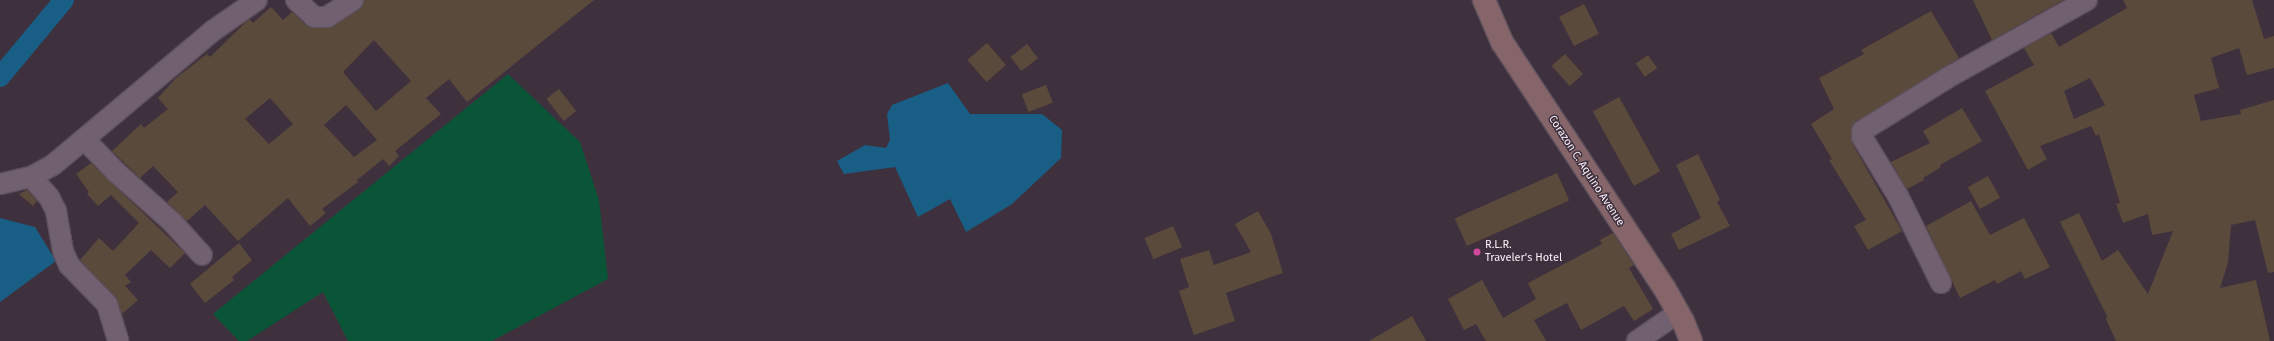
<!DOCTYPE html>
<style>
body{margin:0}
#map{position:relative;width:2274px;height:341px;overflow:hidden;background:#3f303e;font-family:"Fira Sans",sans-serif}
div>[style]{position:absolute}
.green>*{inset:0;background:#0a5537}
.water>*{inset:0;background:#195e85}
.canal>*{height:20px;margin:-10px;padding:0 10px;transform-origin:10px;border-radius:10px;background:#195e85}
.building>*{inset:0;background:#5a4a3b;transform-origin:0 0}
.roads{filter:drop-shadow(1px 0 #5d505c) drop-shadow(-1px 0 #5d505c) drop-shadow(0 1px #5d505c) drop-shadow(0 -1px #5d505c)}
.minor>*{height:20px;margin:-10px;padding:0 10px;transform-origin:10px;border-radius:10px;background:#716070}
.secondary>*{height:22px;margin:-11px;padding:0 11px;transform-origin:11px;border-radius:11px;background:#856569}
.dots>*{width:11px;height:11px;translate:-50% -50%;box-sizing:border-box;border:2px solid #3f303e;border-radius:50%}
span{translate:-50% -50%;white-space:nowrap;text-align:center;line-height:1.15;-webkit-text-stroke:3px #3f303e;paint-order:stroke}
.street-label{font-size:11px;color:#f9eef7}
.poi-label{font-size:11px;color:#f9eef7}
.left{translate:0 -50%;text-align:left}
</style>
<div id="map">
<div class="green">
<i style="clip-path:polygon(508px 74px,580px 142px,599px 200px,608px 279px,492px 341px,348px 341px,323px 292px,247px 341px,239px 341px,213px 314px)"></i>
</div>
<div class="water">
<i style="clip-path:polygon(948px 83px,970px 114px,1042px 114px,1062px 130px,1061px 158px,1012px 204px,966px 232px,950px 199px,918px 217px,895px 167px,844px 174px,837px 161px,865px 145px,886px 148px,890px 140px,887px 114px,892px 105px)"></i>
<i style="clip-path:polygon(0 218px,35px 227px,56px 261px,0 302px)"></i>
</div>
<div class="canal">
<i style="left:0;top:77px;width:100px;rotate:-50.3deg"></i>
</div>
<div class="building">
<i style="clip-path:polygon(evenodd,364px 0,594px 0,467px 102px,449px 79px,426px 98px,441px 114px,395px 151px,399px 156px,389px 166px,383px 159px,357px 180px,358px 182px,322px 209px,326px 213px,310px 226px,288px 198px,238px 241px,205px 205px,187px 221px,167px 202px,178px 192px,153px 166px,140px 178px,112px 151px,141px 124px,144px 128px,168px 109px,158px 98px,177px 77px,207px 54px,210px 57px,249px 19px,253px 23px,271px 7px,283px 20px,292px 12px,307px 26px,327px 28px,359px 10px,364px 0,374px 40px,411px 81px,376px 111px,343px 72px,374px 40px,364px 0,270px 98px,293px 124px,269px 144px,245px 119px,270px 98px,364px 0,346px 105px,377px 140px,354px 157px,324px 125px,346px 105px)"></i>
<i style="clip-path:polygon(1973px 0,2063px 0,1992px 40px)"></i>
<i style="clip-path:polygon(evenodd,2123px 0,2252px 0,2264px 39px,2274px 36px,2274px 68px,2247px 75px,2239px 48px,2211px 58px,2219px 88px,2194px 95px,2201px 121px,2241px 114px,2240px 110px,2274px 100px,2274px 272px,2268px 273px,2255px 220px,2231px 225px,2228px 263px,2220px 288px,2256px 280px,2270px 341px,2116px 341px,2106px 319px,2107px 316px,2060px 222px,2079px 213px,2102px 261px,2118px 250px,2148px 294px,2173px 231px,2152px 235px,2148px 214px,2123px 223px,2116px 204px,2120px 203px,2099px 134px,2096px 136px,2091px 126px,2040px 146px,2047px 159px,2028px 170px,1985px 91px,2034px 65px,2024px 48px,2051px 33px,2059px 47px,2127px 8px,2123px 0,2090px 78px,2105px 105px,2074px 119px,2064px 91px,2090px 78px)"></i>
<i style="left:1584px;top:4px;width:33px;height:28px;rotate:63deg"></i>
<i style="clip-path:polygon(1931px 11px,1959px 58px,1852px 126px,1852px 143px,1902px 231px,1868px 250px,1854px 226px,1866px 220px,1829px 160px,1832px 159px,1811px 124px,1834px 109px,1819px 78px,1864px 54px,1861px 50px)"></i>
<i style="left:987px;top:43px;width:29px;height:26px;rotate:49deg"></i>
<i style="left:1027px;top:44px;width:18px;height:21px;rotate:52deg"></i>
<i style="left:1565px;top:54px;width:27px;height:18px;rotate:48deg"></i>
<i style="left:1648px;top:55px;width:16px;height:15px;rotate:55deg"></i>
<i style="left:1046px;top:85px;width:19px;height:26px;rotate:69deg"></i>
<i style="left:559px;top:89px;width:28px;height:16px;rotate:52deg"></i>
<i style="left:1619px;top:97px;width:85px;height:30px;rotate:61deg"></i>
<i style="clip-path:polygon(1962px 108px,1982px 141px,1940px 165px,1941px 167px,1923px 178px,1924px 180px,1907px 189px,1891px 162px,1930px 143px,1923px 131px)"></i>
<i style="clip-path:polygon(1698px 154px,1720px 200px,1717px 202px,1730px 226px,1679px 250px,1671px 234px,1701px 218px,1676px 165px)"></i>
<i style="clip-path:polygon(91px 163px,185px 253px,170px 268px,151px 250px,125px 275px,131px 282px,125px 286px,138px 300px,122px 314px,115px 296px,80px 260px,99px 238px,113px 251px,139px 223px,111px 195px,98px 206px,87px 194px,89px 192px,76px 174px)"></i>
<i style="left:1557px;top:173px;width:30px;height:112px;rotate:66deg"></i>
<i style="left:1988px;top:176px;width:25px;height:23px;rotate:61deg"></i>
<i style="clip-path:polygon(27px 190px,37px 201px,33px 206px,19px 194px)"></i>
<i style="clip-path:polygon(1971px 201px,1990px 235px,2024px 218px,2050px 267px,2025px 279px,2021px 271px,1997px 284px,1995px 280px,1960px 298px,1926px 226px)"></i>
<i style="clip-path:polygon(1258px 211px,1271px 234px,1283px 273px,1226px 293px,1235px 321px,1194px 335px,1179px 291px,1189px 287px,1180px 259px,1209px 250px,1214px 265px,1251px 252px,1235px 224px)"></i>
<i style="left:1173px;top:226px;width:23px;height:31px;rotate:67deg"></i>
<i style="clip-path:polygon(1613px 233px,1634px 265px,1629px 268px,1653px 309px,1634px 321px,1624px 306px,1581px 330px,1567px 303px,1534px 320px,1546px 341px,1486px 341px,1476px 324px,1464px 330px,1448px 299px,1482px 280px,1503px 318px,1536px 299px,1528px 283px,1602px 244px,1600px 240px)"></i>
<i style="clip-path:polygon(239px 243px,252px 260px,232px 277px,234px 280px,205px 303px,190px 284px)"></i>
<i style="clip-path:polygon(1412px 316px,1426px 341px,1369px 341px)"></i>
</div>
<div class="roads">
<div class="minor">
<i style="left:296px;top:0;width:25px;rotate:43deg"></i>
<i style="left:314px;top:17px;width:13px"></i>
<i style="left:327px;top:17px;width:31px;rotate:-33deg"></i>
<i style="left:84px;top:139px;width:46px;rotate:45.9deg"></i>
<i style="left:116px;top:172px;width:76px;rotate:41.8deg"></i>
<i style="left:173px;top:223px;width:43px;rotate:47.8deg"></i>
<i style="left:31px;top:177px;width:27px;rotate:48deg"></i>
<i style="left:49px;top:197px;width:16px;rotate:63deg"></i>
<i style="left:56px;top:211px;width:41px;rotate:80.1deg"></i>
<i style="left:63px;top:251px;width:15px;rotate:67deg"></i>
<i style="left:69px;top:265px;width:54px;rotate:45.7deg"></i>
<i style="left:107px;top:304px;width:39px;rotate:73deg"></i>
<i style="left:0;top:184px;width:32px;rotate:-13deg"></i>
<i style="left:31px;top:177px;width:25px;rotate:-29deg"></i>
<i style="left:53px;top:165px;width:210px;rotate:-40deg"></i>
<i style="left:214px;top:30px;width:52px;rotate:-34.9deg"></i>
<i style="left:1941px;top:283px;width:97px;rotate:-116.3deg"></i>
<i style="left:1898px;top:196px;width:69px;rotate:-121.4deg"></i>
<i style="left:1862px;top:137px;width:6px;rotate:-90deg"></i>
<i style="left:1862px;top:131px;width:100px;rotate:-31.9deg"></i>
<i style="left:1947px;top:78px;width:160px;rotate:-29.1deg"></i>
<i style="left:1637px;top:341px;width:51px;rotate:-34.6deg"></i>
</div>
<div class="secondary">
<i style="left:1484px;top:0;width:46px;rotate:66.8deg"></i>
<i style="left:1502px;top:42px;width:296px;rotate:56.6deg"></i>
<i style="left:1665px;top:289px;width:37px;rotate:61deg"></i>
<i style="left:1683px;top:321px;width:22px;rotate:68deg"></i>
</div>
</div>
<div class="dots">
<i style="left:1477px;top:252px;background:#d1479c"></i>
</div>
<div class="street-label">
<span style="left:1586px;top:171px;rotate:57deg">Corazon C. Aquino Avenue</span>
</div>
<div class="poi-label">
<span class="left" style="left:1485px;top:252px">R.L.R.<br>Traveler's Hotel</span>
</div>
</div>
